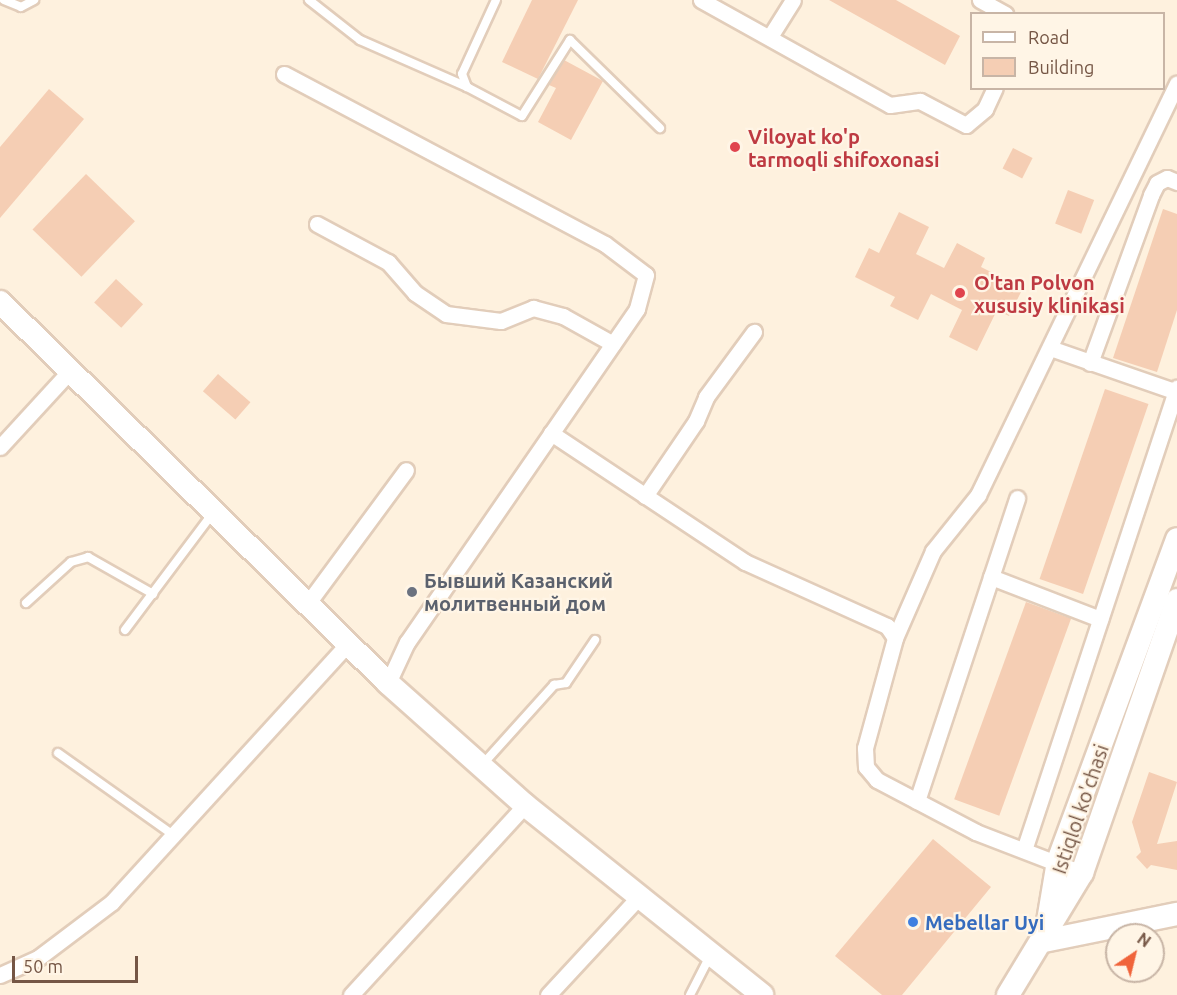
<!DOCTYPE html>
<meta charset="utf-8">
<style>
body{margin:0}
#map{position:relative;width:1177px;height:995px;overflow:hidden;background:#fef1de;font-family:Ubuntu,sans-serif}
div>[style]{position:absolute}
.building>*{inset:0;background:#f5ceb4;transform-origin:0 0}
.roads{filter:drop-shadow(2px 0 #e2cdba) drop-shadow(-2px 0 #e2cdba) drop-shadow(0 2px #e2cdba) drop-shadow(0 -2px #e2cdba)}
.service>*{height:8px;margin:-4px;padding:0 4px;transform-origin:4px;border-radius:4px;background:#fff}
.minor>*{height:15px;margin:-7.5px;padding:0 7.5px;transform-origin:7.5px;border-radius:7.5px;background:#fff}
.secondary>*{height:22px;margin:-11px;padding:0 11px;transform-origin:11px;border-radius:11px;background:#fff}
.dots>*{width:16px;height:16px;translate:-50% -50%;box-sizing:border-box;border:3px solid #fff5e6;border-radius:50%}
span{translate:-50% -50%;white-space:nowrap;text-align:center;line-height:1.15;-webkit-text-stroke:4.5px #fff5e6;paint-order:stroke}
.health-label{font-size:20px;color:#be3a42;font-weight:700}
.left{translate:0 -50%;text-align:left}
.worship-label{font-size:20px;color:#5b616d;font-weight:700}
.street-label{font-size:20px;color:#755645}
.shop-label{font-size:20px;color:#366cbe;font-weight:700}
.legend{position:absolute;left:970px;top:12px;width:195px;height:78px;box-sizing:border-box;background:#fff5e6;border:2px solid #c8b5a6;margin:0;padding:8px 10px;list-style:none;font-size:18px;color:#755645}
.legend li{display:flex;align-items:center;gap:12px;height:30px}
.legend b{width:30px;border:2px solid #c8b5a6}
.north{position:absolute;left:1105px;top:923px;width:60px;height:60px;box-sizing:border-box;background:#fff5e6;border:2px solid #c8b5a6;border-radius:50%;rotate:35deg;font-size:16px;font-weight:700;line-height:24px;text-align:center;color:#755645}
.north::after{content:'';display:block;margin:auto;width:21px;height:27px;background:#f0643b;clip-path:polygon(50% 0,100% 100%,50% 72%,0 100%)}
.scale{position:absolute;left:12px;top:956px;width:126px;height:27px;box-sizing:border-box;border:3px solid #755645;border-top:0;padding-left:8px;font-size:18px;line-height:21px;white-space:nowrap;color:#755645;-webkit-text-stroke:4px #fff5e6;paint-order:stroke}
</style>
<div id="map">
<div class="building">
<i style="clip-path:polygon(532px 0,578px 0,538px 79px,502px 62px)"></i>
<i style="clip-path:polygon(829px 0,896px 0,960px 36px,945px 65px)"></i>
<i style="clip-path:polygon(564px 60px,603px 81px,571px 140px,538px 122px,556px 88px,549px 85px)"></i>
<i style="clip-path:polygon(49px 89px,84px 119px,0 218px,0 147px)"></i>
<i style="left:1013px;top:148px;width:22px;height:23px;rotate:27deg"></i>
<i style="left:86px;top:174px;width:68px;height:77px;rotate:44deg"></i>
<i style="left:1068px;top:190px;width:28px;height:36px;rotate:21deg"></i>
<i style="clip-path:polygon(1163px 209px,1177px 214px,1177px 310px,1157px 372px,1113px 358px)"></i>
<i style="clip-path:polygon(899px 212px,929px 227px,916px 254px,944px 268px,957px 243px,985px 258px,981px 267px,1023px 288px,1009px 316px,997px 310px,977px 351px,949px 337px,962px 310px,931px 294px,918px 320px,890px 306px,895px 297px,855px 277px,869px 248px,879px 253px)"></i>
<i style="left:116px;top:279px;width:37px;height:32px;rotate:43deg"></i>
<i style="left:218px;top:374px;width:43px;height:23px;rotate:41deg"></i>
<i style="left:1105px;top:389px;width:46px;height:201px;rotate:19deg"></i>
<i style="left:1026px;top:602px;width:48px;height:210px;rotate:20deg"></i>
<i style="clip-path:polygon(1149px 772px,1177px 782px,1157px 844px,1177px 841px,1177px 870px,1151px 865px,1147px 869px,1136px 857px,1141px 852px,1132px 822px)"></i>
<i style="clip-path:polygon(933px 839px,991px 887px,902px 995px,882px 995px,835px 956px)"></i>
</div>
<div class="roads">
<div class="service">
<i style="left:4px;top:0;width:18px;rotate:22deg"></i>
<i style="left:21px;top:7px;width:15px;rotate:-28deg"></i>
<i style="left:309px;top:0;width:65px;rotate:38.1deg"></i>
<i style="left:360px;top:40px;width:117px;rotate:23.7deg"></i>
<i style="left:496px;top:0;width:81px;rotate:114.7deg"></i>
<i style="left:462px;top:74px;width:14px;rotate:69deg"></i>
<i style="left:467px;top:87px;width:62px;rotate:27.8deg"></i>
<i style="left:522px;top:116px;width:90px;rotate:-57.7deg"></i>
<i style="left:570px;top:40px;width:126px;rotate:44.4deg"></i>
<i style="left:26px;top:603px;width:61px;rotate:-42.3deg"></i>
<i style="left:71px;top:562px;width:18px;rotate:-16deg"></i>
<i style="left:88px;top:557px;width:75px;rotate:29.6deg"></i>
<i style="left:125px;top:630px;width:145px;rotate:-53.1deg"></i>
<i style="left:58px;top:753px;width:140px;rotate:35.4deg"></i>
<i style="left:482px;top:765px;width:108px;rotate:-48deg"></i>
<i style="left:554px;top:685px;width:12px;rotate:-9deg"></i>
<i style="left:566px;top:683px;width:52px;rotate:-56deg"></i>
<i style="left:690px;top:995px;width:44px;rotate:-62.9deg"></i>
</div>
<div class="minor">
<i style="left:701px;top:0;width:216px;rotate:29.1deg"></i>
<i style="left:890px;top:105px;width:30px;rotate:-8deg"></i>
<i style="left:920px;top:101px;width:52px;rotate:27.6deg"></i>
<i style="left:966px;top:125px;width:25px;rotate:-40deg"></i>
<i style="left:985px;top:109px;width:23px;rotate:-65deg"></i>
<i style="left:980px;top:0;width:29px;rotate:29deg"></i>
<i style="left:771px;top:35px;width:41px;rotate:-57.8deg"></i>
<i style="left:284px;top:74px;width:363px;rotate:27.9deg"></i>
<i style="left:605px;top:244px;width:51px;rotate:37.1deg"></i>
<i style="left:646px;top:275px;width:35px;rotate:105deg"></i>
<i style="left:637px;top:309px;width:405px;rotate:124.6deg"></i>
<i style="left:407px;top:642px;width:45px;rotate:114.9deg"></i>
<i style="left:317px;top:224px;width:81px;rotate:28.2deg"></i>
<i style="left:388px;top:262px;width:41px;rotate:48.9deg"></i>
<i style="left:415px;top:293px;width:37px;rotate:34deg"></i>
<i style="left:446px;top:314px;width:55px;rotate:7.3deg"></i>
<i style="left:501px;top:321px;width:35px;rotate:-22deg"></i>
<i style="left:533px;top:308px;width:31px;rotate:15deg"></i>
<i style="left:563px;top:316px;width:57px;rotate:29.2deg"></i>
<i style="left:1050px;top:348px;width:134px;rotate:19.1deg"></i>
<i style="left:1090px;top:363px;width:179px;rotate:-70deg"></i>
<i style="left:1151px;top:195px;width:13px;rotate:-63deg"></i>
<i style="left:1157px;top:183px;width:11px;rotate:-27deg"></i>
<i style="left:1167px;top:178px;width:11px;rotate:22deg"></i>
<i style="left:551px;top:433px;width:233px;rotate:33.6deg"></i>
<i style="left:745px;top:562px;width:156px;rotate:24.3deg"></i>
<i style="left:887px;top:626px;width:14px;rotate:56deg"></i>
<i style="left:0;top:447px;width:103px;rotate:-47.4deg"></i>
<i style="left:645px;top:496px;width:91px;rotate:-55.8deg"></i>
<i style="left:696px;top:421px;width:26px;rotate:-67deg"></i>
<i style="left:706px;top:397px;width:81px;rotate:-53.6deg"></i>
<i style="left:991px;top:577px;width:117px;rotate:21.1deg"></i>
<i style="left:308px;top:603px;width:165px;rotate:-53.6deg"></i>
<i style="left:917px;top:801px;width:319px;rotate:-71.7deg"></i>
<i style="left:1024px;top:850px;width:487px;rotate:-71.7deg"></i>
<i style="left:1082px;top:873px;width:114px;rotate:-158.9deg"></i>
<i style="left:976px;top:832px;width:112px;rotate:-152.3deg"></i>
<i style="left:877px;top:780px;width:17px;rotate:-130deg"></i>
<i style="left:866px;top:767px;width:19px;rotate:-93deg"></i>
<i style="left:865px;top:748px;width:114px;rotate:-74.7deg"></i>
<i style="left:895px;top:638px;width:95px;rotate:-66.4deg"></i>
<i style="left:933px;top:551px;width:72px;rotate:-51.2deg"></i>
<i style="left:978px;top:495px;width:457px;rotate:-64.2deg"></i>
<i style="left:0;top:975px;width:42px;rotate:-24.1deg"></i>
<i style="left:38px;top:958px;width:93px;rotate:-37.1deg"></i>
<i style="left:112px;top:902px;width:352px;rotate:-47.6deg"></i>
<i style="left:351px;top:995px;width:258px;rotate:-47.5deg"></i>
<i style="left:548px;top:995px;width:131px;rotate:-47.2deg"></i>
</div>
<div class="secondary">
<i style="left:0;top:302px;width:544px;rotate:44.48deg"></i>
<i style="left:388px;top:683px;width:183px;rotate:41.7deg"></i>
<i style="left:525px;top:805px;width:304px;rotate:38.7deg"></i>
<i style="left:1048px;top:921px;width:61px;rotate:-80.5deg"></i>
<i style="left:1058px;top:861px;width:343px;rotate:-69.7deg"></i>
<i style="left:1044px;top:941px;width:136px;rotate:-11.5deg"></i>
<i style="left:1008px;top:995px;width:143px;rotate:-58.8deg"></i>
<i style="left:1082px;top:873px;width:289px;rotate:-70.8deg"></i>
</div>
</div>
<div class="dots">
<i style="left:735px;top:147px;background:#e0444e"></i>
<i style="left:960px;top:293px;background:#e0444e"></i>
<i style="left:412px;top:592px;background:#6b7280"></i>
<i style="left:913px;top:922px;background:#3f7fe0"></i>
</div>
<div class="health-label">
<span class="left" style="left:748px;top:148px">Viloyat ko'p<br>tarmoqli shifoxonasi</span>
<span class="left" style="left:974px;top:294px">O'tan Polvon<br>xususiy klinikasi</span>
</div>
<div class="worship-label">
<span class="left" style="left:424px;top:592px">Бывший Казанский<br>молитвенный дом</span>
</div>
<div class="street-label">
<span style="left:1080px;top:809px;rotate:-71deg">Istiqlol ko'chasi</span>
</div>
<div class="shop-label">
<span class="left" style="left:925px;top:922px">Mebellar Uyi</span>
</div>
<ul class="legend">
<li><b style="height:8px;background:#fff"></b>Road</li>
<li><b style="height:16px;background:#f5ceb4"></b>Building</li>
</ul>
<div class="north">N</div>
<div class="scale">50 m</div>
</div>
